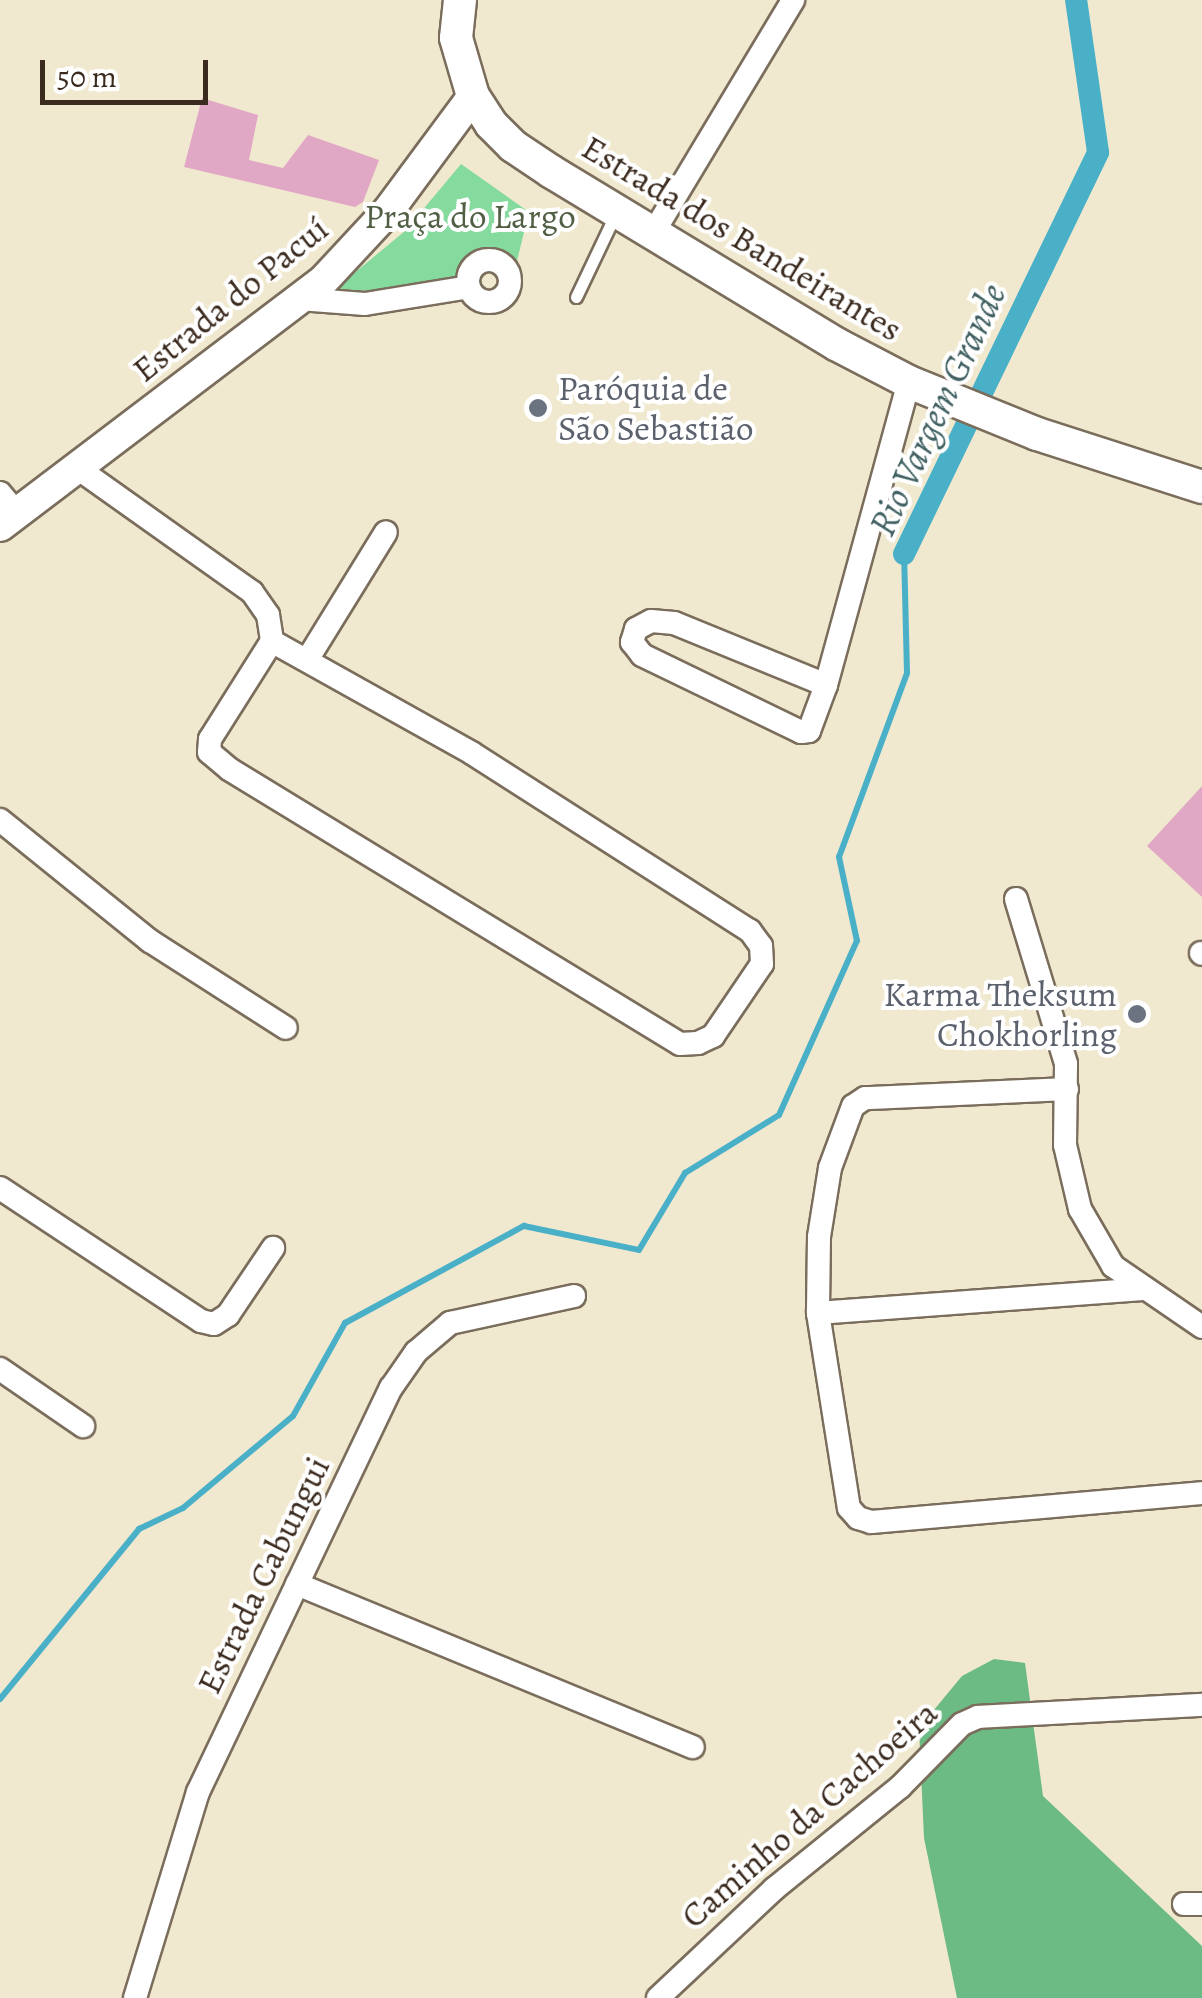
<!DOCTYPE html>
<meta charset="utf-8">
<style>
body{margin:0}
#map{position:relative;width:1202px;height:1998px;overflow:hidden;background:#f1e9cf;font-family:Alegreya,serif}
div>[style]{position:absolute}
.green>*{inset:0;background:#85da9d}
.forest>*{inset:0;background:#6cba84}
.stream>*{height:6px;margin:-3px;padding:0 3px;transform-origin:3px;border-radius:3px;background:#49b0c8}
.canal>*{height:22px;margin:-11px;padding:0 11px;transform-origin:11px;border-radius:11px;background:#49b0c8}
.building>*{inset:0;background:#e0a8c4}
.roads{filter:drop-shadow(2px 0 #7b6d5c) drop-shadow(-2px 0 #7b6d5c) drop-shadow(0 2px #7b6d5c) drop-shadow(0 -2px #7b6d5c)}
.service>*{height:11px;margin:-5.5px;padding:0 5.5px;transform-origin:5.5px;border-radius:5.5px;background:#fff}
.minor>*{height:22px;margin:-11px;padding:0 11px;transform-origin:11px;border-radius:11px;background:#fff}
.minor>.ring{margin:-11px;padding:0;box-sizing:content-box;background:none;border:22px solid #fff;border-radius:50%}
.tertiary>*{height:30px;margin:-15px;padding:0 15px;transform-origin:15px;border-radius:15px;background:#fff}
.secondary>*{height:32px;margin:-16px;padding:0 16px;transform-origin:16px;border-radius:16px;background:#fff}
.dots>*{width:28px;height:28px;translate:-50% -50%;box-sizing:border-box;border:5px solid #fff;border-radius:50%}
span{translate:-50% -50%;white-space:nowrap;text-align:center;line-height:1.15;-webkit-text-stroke:8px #fff;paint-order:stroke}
.park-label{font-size:35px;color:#515f44}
.street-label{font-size:35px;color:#3b2a1e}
.worship-label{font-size:35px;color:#5b616d}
.left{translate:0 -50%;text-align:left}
.right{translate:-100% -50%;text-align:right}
.water-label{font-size:38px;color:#416062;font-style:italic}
.scale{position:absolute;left:40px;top:60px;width:168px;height:45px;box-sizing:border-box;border:5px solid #3b2a1e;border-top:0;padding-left:12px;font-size:30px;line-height:35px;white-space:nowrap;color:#3b2a1e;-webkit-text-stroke:8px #fff;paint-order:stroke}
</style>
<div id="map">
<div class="green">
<i style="clip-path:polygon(461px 164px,529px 212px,515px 269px,498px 256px,485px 254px,471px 260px,455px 280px,377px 291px,335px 289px,405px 231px)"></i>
</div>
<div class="forest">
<i style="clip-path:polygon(994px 1659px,1025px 1663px,1043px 1796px,1202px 1946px,1202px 1998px,957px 1998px,924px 1838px,919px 1728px,962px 1676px)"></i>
</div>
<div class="stream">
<i style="left:0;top:1699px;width:220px;rotate:-50.7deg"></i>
<i style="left:139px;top:1529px;width:49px;rotate:-25.5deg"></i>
<i style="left:183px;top:1508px;width:143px;rotate:-39.9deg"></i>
<i style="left:293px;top:1416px;width:107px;rotate:-60.8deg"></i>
<i style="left:345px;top:1323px;width:204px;rotate:-28.5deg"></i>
<i style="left:524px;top:1226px;width:117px;rotate:11.8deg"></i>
<i style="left:639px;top:1250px;width:90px;rotate:-59.1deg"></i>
<i style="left:685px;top:1173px;width:110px;rotate:-31.7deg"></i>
<i style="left:779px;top:1115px;width:191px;rotate:-65.9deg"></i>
<i style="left:857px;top:941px;width:86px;rotate:-102.1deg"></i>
<i style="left:839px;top:857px;width:196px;rotate:-69.7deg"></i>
<i style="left:907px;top:673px;width:119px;rotate:-91.4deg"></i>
</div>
<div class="canal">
<i style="left:904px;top:554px;width:446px;rotate:-64.2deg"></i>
<i style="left:1098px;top:152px;width:154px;rotate:-98.2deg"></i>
</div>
<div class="building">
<i style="clip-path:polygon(202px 98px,258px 115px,249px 160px,283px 168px,308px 135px,379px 160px,363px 202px,355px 207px,184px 167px)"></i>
<i style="clip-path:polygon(1202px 786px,1202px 897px,1147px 846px)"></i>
</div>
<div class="roads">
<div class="service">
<i style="left:576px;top:297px;width:91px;rotate:-64.6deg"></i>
</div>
<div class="minor">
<i style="left:652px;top:235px;width:274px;rotate:-59deg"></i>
<i class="ring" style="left:468px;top:260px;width:20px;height:20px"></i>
<i style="left:299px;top:299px;width:66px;rotate:4.3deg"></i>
<i style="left:365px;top:304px;width:105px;rotate:-9.3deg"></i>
<i style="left:76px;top:467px;width:216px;rotate:35.4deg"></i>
<i style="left:252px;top:592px;width:28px;rotate:55deg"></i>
<i style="left:268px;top:615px;width:26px;rotate:81deg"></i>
<i style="left:272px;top:641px;width:116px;rotate:122.3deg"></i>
<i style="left:210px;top:739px;width:13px;rotate:94deg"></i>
<i style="left:209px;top:752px;width:26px;rotate:40deg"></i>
<i style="left:229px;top:769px;width:528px;rotate:31.37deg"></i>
<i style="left:680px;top:1044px;width:18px;rotate:-3deg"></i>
<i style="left:698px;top:1043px;width:17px;rotate:-25deg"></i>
<i style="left:713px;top:1036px;width:87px;rotate:-55.8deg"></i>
<i style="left:762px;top:964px;width:18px;rotate:-93deg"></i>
<i style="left:761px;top:946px;width:19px;rotate:-126deg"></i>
<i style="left:750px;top:931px;width:330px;rotate:-147.4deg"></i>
<i style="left:472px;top:753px;width:229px;rotate:-150.8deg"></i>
<i style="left:0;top:493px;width:26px;rotate:50deg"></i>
<i style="left:307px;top:660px;width:150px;rotate:-58.3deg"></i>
<i style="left:826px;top:685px;width:164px;rotate:-157.8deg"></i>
<i style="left:674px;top:623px;width:23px;rotate:-175deg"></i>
<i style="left:651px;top:621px;width:17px;rotate:152deg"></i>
<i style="left:636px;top:629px;width:14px;rotate:107deg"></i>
<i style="left:632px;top:642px;width:16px;rotate:52deg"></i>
<i style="left:642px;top:655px;width:177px;rotate:25.8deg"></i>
<i style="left:801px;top:732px;width:8px;rotate:-7deg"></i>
<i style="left:809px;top:731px;width:49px;rotate:-69.7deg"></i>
<i style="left:826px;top:685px;width:314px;rotate:-74.7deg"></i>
<i style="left:0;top:820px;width:193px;rotate:38.9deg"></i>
<i style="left:150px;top:941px;width:161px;rotate:32.6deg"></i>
<i style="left:1016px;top:899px;width:172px;rotate:73.1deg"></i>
<i style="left:1066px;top:1064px;width:81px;rotate:90.7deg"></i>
<i style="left:1065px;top:1145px;width:66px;rotate:76.8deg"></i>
<i style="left:1080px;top:1209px;width:66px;rotate:59.9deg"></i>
<i style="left:1113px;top:1266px;width:108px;rotate:34.4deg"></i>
<i style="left:1201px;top:953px;width:1px;rotate:45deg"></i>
<i style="left:1067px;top:1089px;width:202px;rotate:177.4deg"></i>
<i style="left:865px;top:1098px;width:14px;rotate:146deg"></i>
<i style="left:853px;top:1106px;width:66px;rotate:110.4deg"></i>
<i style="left:830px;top:1168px;width:70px;rotate:99.1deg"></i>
<i style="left:819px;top:1237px;width:76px;rotate:90.8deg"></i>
<i style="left:818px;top:1313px;width:197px;rotate:81deg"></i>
<i style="left:849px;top:1508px;width:13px;rotate:48deg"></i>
<i style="left:858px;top:1518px;width:14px;rotate:17deg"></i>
<i style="left:871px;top:1522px;width:332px;rotate:-5deg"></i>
<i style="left:0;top:1188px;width:241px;rotate:33.5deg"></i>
<i style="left:201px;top:1321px;width:13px;rotate:13deg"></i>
<i style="left:214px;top:1324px;width:17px;rotate:-33deg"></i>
<i style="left:228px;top:1315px;width:81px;rotate:-56.1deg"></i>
<i style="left:818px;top:1313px;width:325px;rotate:-4.2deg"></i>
<i style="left:0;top:1369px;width:101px;rotate:34.5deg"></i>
<i style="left:297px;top:1584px;width:428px;rotate:22.4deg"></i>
<i style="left:1184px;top:1904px;width:18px"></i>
<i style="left:135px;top:1998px;width:215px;rotate:-73deg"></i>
<i style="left:198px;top:1792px;width:448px;rotate:-64.5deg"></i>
<i style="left:391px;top:1388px;width:44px;rotate:-55.2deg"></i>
<i style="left:416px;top:1352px;width:45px;rotate:-40.5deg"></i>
<i style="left:450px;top:1323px;width:127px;rotate:-12.3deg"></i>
<i style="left:658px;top:1998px;width:159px;rotate:-43.2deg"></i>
<i style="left:774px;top:1889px;width:162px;rotate:-39deg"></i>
<i style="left:900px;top:1787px;width:88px;rotate:-45.5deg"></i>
<i style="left:962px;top:1724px;width:17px;rotate:-24deg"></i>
<i style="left:978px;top:1717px;width:224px;rotate:-3.1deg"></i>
</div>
<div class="tertiary">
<i style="left:0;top:526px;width:404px;rotate:-37.2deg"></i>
<i style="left:322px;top:282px;width:97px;rotate:-47.1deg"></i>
<i style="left:388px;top:211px;width:143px;rotate:-53.5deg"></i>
</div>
<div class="secondary">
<i style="left:460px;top:0;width:38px;rotate:96deg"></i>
<i style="left:456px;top:38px;width:60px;rotate:73.7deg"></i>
<i style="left:473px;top:96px;width:33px;rotate:57deg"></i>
<i style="left:491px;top:124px;width:31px;rotate:45deg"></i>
<i style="left:513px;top:146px;width:47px;rotate:33.7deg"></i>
<i style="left:552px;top:172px;width:332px;rotate:31.2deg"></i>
<i style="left:836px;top:344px;width:82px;rotate:27.5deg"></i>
<i style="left:909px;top:382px;width:138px;rotate:22.1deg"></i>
<i style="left:1037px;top:434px;width:173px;rotate:17.8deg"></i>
</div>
</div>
<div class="dots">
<i style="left:538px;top:408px;background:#6b7280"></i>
<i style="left:1137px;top:1014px;background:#6b7280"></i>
</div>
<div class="park-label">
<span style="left:470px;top:216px">Praça do Largo</span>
</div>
<div class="street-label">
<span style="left:742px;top:238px;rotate:31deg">Estrada dos Bandeirantes</span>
<span style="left:230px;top:299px;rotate:-39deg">Estrada do Pacuí</span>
<span style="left:263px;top:1575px;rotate:-64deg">Estrada Cabungui</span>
<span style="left:809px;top:1814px;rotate:-41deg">Caminho da Cachoeira</span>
</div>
<div class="worship-label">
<span class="left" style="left:558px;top:408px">Paróquia de<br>São Sebastião</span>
<span class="right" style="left:1117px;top:1014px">Karma Theksum<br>Chokhorling</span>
</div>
<div class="water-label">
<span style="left:938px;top:410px;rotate:-65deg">Rio Vargem Grande</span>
</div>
<div class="scale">50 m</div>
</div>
